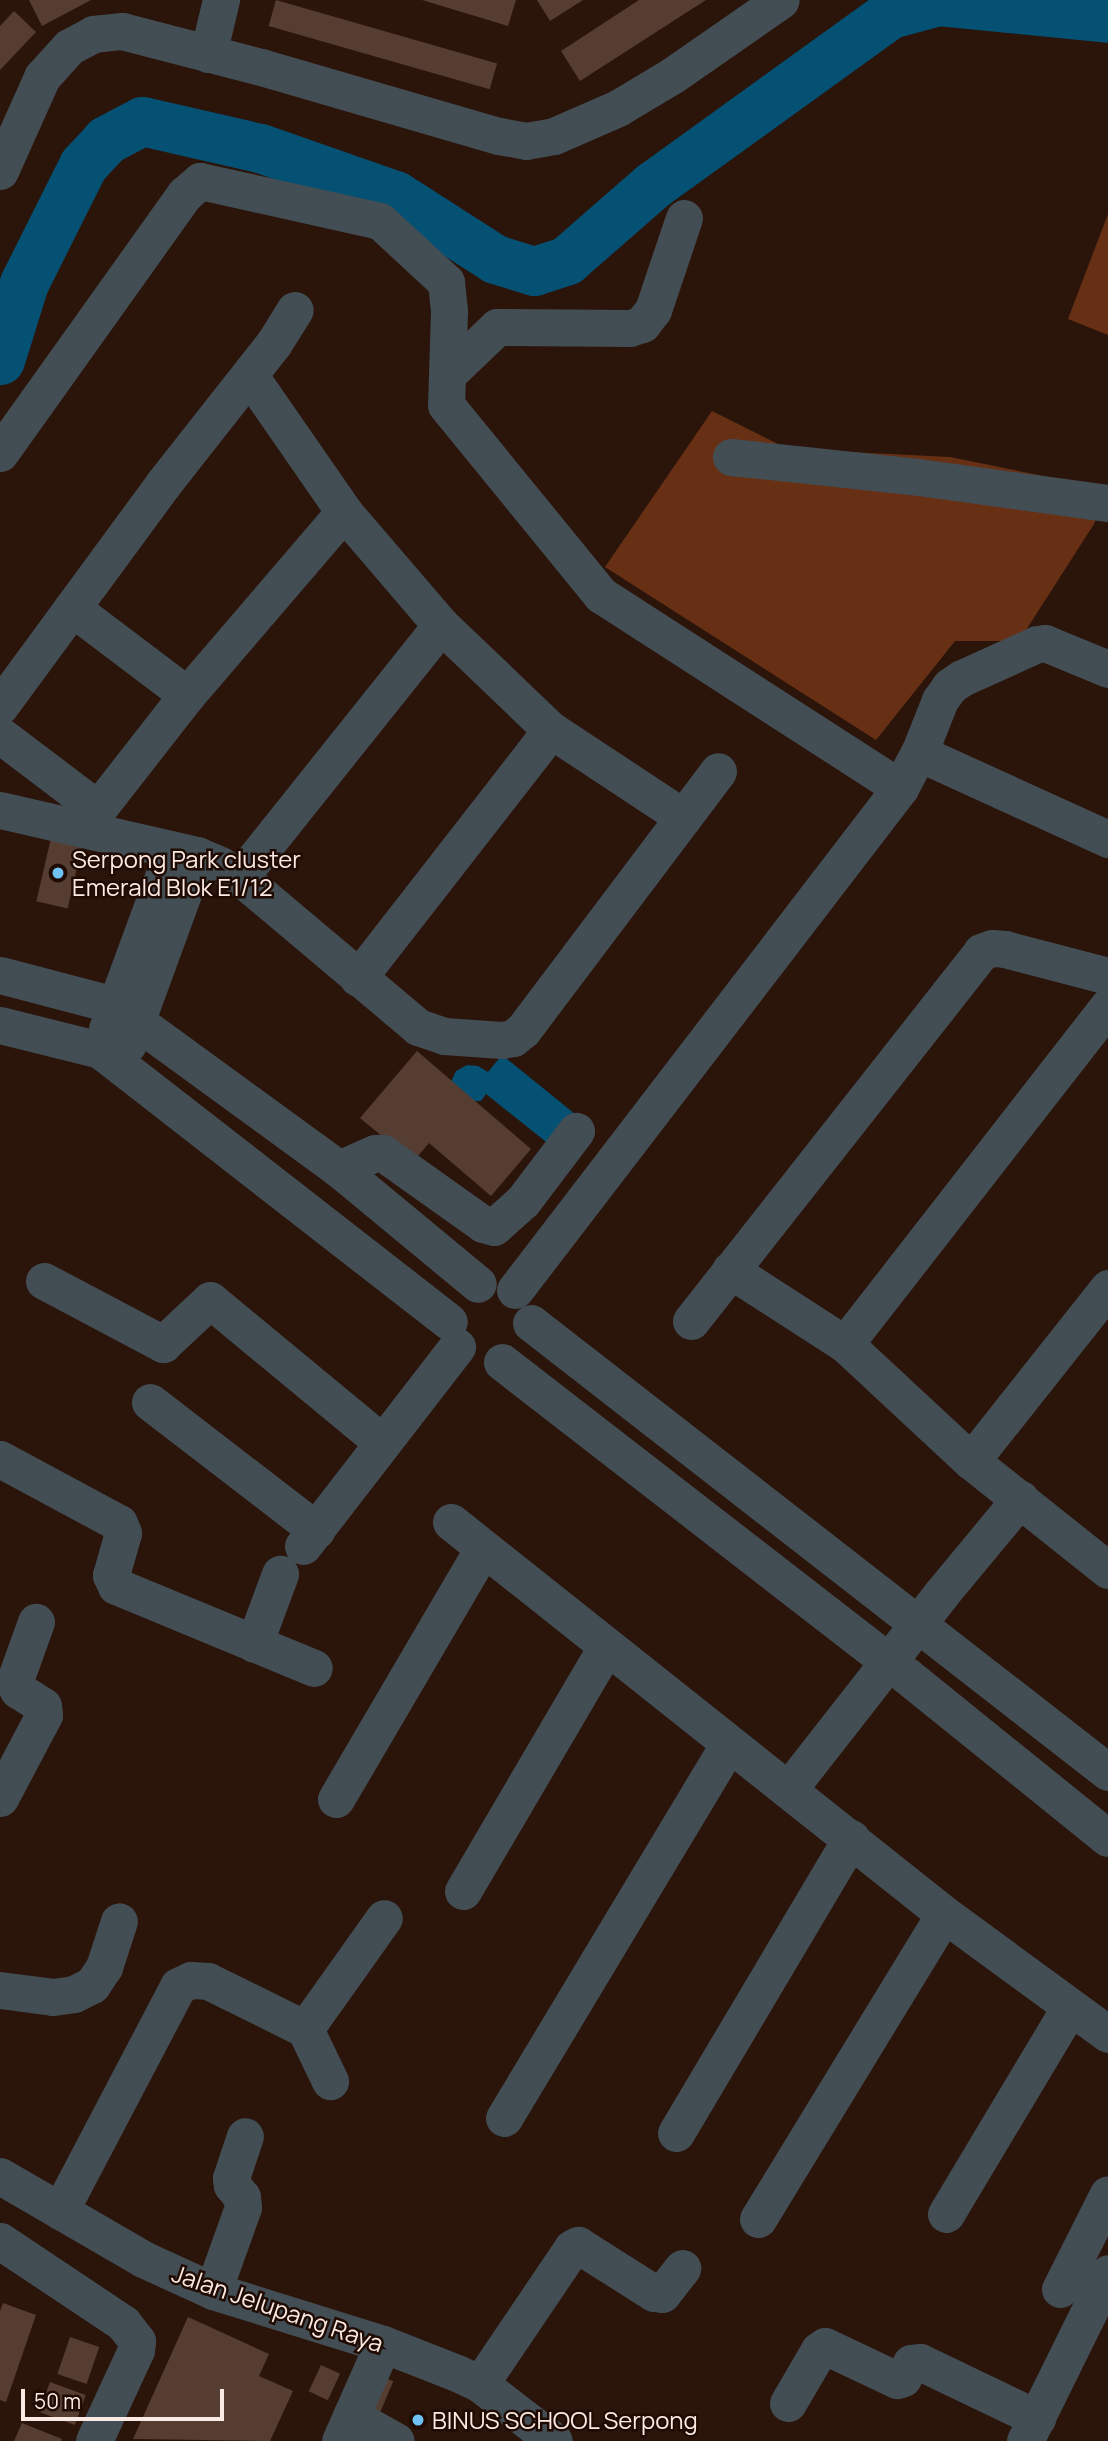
<!DOCTYPE html>
<style>
body{margin:0}
#map{position:relative;width:1108px;height:2441px;overflow:hidden;background:#2b140a;font-family:Manrope,sans-serif}
div>[style]{position:absolute}
.green>*{inset:0;background:#673014}
.water>*{inset:0;background:#055174}
.river>*{height:49px;margin:-24.5px;padding:0 24.5px;transform-origin:24.5px;border-radius:24.5px;background:#055174}
.building>*{inset:0;background:#563d31;transform-origin:0 0}
.minor>*{height:37px;margin:-18.5px;padding:0 18.5px;transform-origin:18.5px;border-radius:18.5px;background:#424d54}
.dots>*{width:19px;height:19px;translate:-50% -50%;box-sizing:border-box;border:4px solid #200b03;border-radius:50%}
span{translate:-50% -50%;white-space:nowrap;text-align:center;line-height:1.15;-webkit-text-stroke:5px #200b03;paint-order:stroke}
.poi-label{font-size:24px;color:#faeae3}
.left{translate:0 -50%;text-align:left}
.street-label{font-size:24px;color:#faeae3}
.scale{position:absolute;left:21px;top:2389px;width:203px;height:32px;box-sizing:border-box;border:4px solid #faeae3;border-top:0;padding-left:9px;font-size:21px;line-height:24px;white-space:nowrap;color:#faeae3;-webkit-text-stroke:5px #200b03;paint-order:stroke}
</style>
<div id="map">
<div class="green">
<i style="clip-path:polygon(1108px 214px,1108px 335px,1068px 319px)"></i>
<i style="clip-path:polygon(712px 411px,788px 449px,950px 457px,1107px 489px,1094px 524px,1019px 641px,955px 641px,876px 740px,605px 567px)"></i>
</div>
<div class="water">
<i style="clip-path:polygon(502px 1055px,575px 1114px,550px 1145px,486px 1094px,481px 1101px,472px 1101px,451px 1082px,456px 1071px,467px 1065px,478px 1066px,488px 1072px)"></i>
</div>
<div class="river">
<i style="left:0;top:360px;width:81px;rotate:-72.7deg"></i>
<i style="left:24px;top:283px;width:132px;rotate:-63.4deg"></i>
<i style="left:83px;top:165px;width:34px;rotate:-47deg"></i>
<i style="left:106px;top:140px;width:41px;rotate:-27.8deg"></i>
<i style="left:142px;top:121px;width:121px;rotate:12.9deg"></i>
<i style="left:260px;top:148px;width:143px;rotate:19.2deg"></i>
<i style="left:395px;top:195px;width:119px;rotate:32.6deg"></i>
<i style="left:495px;top:259px;width:41px;rotate:17.1deg"></i>
<i style="left:534px;top:271px;width:35px;rotate:-18deg"></i>
<i style="left:567px;top:260px;width:114px;rotate:-41.1deg"></i>
<i style="left:653px;top:185px;width:292px;rotate:-35.8deg"></i>
<i style="left:890px;top:14px;width:51px;rotate:-14.9deg"></i>
<i style="left:939px;top:1px;width:170px;rotate:5.7deg"></i>
</div>
<div class="building">
<i style="clip-path:polygon(29px 0,91px 0,42px 26px)"></i>
<i style="left:276px;top:0;width:230px;height:27px;rotate:16deg"></i>
<i style="clip-path:polygon(422px 0,516px 0,508px 26px)"></i>
<i style="clip-path:polygon(537px 0,583px 0,550px 21px)"></i>
<i style="clip-path:polygon(639px 0,706px 0,580px 81px,561px 51px)"></i>
<i style="clip-path:polygon(14px 11px,36px 32px,0 70px,0 26px)"></i>
<i style="left:51px;top:838px;width:32px;height:65px;rotate:13deg"></i>
<i style="clip-path:polygon(417px 1051px,531px 1149px,491px 1196px,429px 1143px,413px 1162px,360px 1118px)"></i>
<i style="clip-path:polygon(3px 2303px,36px 2315px,6px 2402px,0 2400px,0 2311px)"></i>
<i style="clip-path:polygon(188px 2317px,269px 2354px,259px 2376px,293px 2391px,270px 2441px,133px 2439px)"></i>
<i style="left:70px;top:2337px;width:31px;height:39px;rotate:19deg"></i>
<i style="left:321px;top:2365px;width:21px;height:29px;rotate:25deg"></i>
<i style="left:374px;top:2373px;width:21px;height:36px;rotate:23deg"></i>
<i style="left:50px;top:2382px;width:38px;height:32px;rotate:20deg"></i>
<i style="clip-path:polygon(22px 2423px,62px 2439px,61px 2441px,14px 2441px)"></i>
</div>
<div class="minor">
<i style="left:208px;top:54px;width:56px;rotate:-76.5deg"></i>
<i style="left:0;top:171px;width:103px;rotate:-65.9deg"></i>
<i style="left:42px;top:77px;width:40px;rotate:-48deg"></i>
<i style="left:69px;top:47px;width:27px;rotate:-28deg"></i>
<i style="left:93px;top:34px;width:29px;rotate:-6deg"></i>
<i style="left:122px;top:31px;width:144px;rotate:14.5deg"></i>
<i style="left:261px;top:67px;width:248px;rotate:16.2deg"></i>
<i style="left:499px;top:136px;width:27px;rotate:10deg"></i>
<i style="left:526px;top:141px;width:28px;rotate:-10deg"></i>
<i style="left:554px;top:136px;width:70px;rotate:-23.6deg"></i>
<i style="left:618px;top:108px;width:64px;rotate:-31deg"></i>
<i style="left:673px;top:75px;width:131px;rotate:-34.8deg"></i>
<i style="left:448px;top:374px;width:68px;rotate:-43.8deg"></i>
<i style="left:497px;top:327px;width:133px;rotate:0.4deg"></i>
<i style="left:630px;top:328px;width:13px;rotate:-18deg"></i>
<i style="left:642px;top:324px;width:18px;rotate:-52deg"></i>
<i style="left:653px;top:310px;width:97px;rotate:-71.4deg"></i>
<i style="left:250px;top:376px;width:165px;rotate:55.3deg"></i>
<i style="left:344px;top:512px;width:149px;rotate:49.4deg"></i>
<i style="left:0;top:453px;width:318px;rotate:-54.5deg"></i>
<i style="left:185px;top:194px;width:20px;rotate:-41deg"></i>
<i style="left:200px;top:181px;width:184px;rotate:12.5deg"></i>
<i style="left:380px;top:221px;width:90px;rotate:42.7deg"></i>
<i style="left:446px;top:282px;width:29px;rotate:84deg"></i>
<i style="left:449px;top:311px;width:94px;rotate:91.8deg"></i>
<i style="left:446px;top:405px;width:245px;rotate:50.8deg"></i>
<i style="left:601px;top:595px;width:356px;rotate:32.8deg"></i>
<i style="left:731px;top:457px;width:188px;rotate:6.1deg"></i>
<i style="left:918px;top:477px;width:192px;rotate:7.8deg"></i>
<i style="left:72px;top:608px;width:144px;rotate:37.1deg"></i>
<i style="left:0;top:706px;width:275px;rotate:-53.7deg"></i>
<i style="left:163px;top:484px;width:179px;rotate:-51.8deg"></i>
<i style="left:274px;top:343px;width:39px;rotate:-58deg"></i>
<i style="left:0;top:735px;width:123px;rotate:37.1deg"></i>
<i style="left:919px;top:753px;width:208px;rotate:24.5deg"></i>
<i style="left:0;top:810px;width:202px;rotate:12.9deg"></i>
<i style="left:197px;top:855px;width:25px;rotate:23deg"></i>
<i style="left:220px;top:865px;width:23px;rotate:31deg"></i>
<i style="left:240px;top:877px;width:233px;rotate:40.1deg"></i>
<i style="left:418px;top:1027px;width:28px;rotate:19deg"></i>
<i style="left:444px;top:1036px;width:58px;rotate:3.9deg"></i>
<i style="left:502px;top:1040px;width:11px;rotate:-10deg"></i>
<i style="left:513px;top:1038px;width:13px;rotate:-39deg"></i>
<i style="left:523px;top:1030px;width:324px;rotate:-53deg"></i>
<i style="left:83px;top:828px;width:169px;rotate:-52deg"></i>
<i style="left:187px;top:695px;width:241px;rotate:-49.4deg"></i>
<i style="left:240px;top:877px;width:322px;rotate:-51.4deg"></i>
<i style="left:441px;top:625px;width:152px;rotate:43.7deg"></i>
<i style="left:551px;top:730px;width:158px;rotate:33.4deg"></i>
<i style="left:0;top:975px;width:118px;rotate:14.7deg"></i>
<i style="left:114px;top:1005px;width:278px;rotate:36.1deg"></i>
<i style="left:339px;top:1169px;width:180px;rotate:39.6deg"></i>
<i style="left:358px;top:978px;width:314px;rotate:-52.1deg"></i>
<i style="left:0;top:1025px;width:103px;rotate:14deg"></i>
<i style="left:100px;top:1050px;width:442px;rotate:37.9deg"></i>
<i style="left:107px;top:1029px;width:191px;rotate:-69.8deg"></i>
<i style="left:128px;top:1044px;width:201px;rotate:-69.9deg"></i>
<i style="left:339px;top:1169px;width:39px;rotate:-24deg"></i>
<i style="left:375px;top:1153px;width:8px"></i>
<i style="left:383px;top:1153px;width:123px;rotate:35.4deg"></i>
<i style="left:483px;top:1224px;width:11px;rotate:15deg"></i>
<i style="left:494px;top:1227px;width:39px;rotate:-42deg"></i>
<i style="left:523px;top:1201px;width:88px;rotate:-52.9deg"></i>
<i style="left:730px;top:1270px;width:137px;rotate:32.8deg"></i>
<i style="left:845px;top:1344px;width:172px;rotate:42.9deg"></i>
<i style="left:971px;top:1461px;width:175px;rotate:38.5deg"></i>
<i style="left:44px;top:1281px;width:135px;rotate:27.9deg"></i>
<i style="left:163px;top:1344px;width:64px;rotate:-43.1deg"></i>
<i style="left:210px;top:1300px;width:224px;rotate:39.6deg"></i>
<i style="left:515px;top:1290px;width:633px;rotate:-52.51deg"></i>
<i style="left:900px;top:788px;width:40px;rotate:-62deg"></i>
<i style="left:919px;top:753px;width:57px;rotate:-68.4deg"></i>
<i style="left:940px;top:700px;width:17px;rotate:-54deg"></i>
<i style="left:950px;top:686px;width:14px;rotate:-34deg"></i>
<i style="left:962px;top:678px;width:82px;rotate:-24.4deg"></i>
<i style="left:1037px;top:644px;width:8px;rotate:-7deg"></i>
<i style="left:1045px;top:643px;width:68px;rotate:22.4deg"></i>
<i style="left:691px;top:1321px;width:469px;rotate:-51.8deg"></i>
<i style="left:981px;top:952px;width:12px;rotate:-20deg"></i>
<i style="left:992px;top:948px;width:13px;rotate:4deg"></i>
<i style="left:1005px;top:949px;width:106px;rotate:14.7deg"></i>
<i style="left:531px;top:1323px;width:731px;rotate:37.89deg"></i>
<i style="left:845px;top:1344px;width:428px;rotate:-52.1deg"></i>
<i style="left:502px;top:1362px;width:512px;rotate:37.79deg"></i>
<i style="left:907px;top:1676px;width:258px;rotate:38.9deg"></i>
<i style="left:150px;top:1402px;width:210px;rotate:37.6deg"></i>
<i style="left:0;top:1459px;width:135px;rotate:28.3deg"></i>
<i style="left:119px;top:1523px;width:11px;rotate:68deg"></i>
<i style="left:123px;top:1533px;width:44px;rotate:105.9deg"></i>
<i style="left:111px;top:1575px;width:12px;rotate:66deg"></i>
<i style="left:116px;top:1586px;width:214px;rotate:22.5deg"></i>
<i style="left:971px;top:1461px;width:221px;rotate:-51.6deg"></i>
<i style="left:451px;top:1522px;width:630px;rotate:38.49deg"></i>
<i style="left:944px;top:1914px;width:203px;rotate:36.2deg"></i>
<i style="left:303px;top:1546px;width:252px;rotate:-52.3deg"></i>
<i style="left:254px;top:1644px;width:75px;rotate:-69.6deg"></i>
<i style="left:788px;top:1790px;width:249px;rotate:-52deg"></i>
<i style="left:941px;top:1594px;width:124px;rotate:-50.3deg"></i>
<i style="left:0;top:1798px;width:94px;rotate:-62.1deg"></i>
<i style="left:44px;top:1715px;width:9px;rotate:-96deg"></i>
<i style="left:43px;top:1706px;width:30px;rotate:-147deg"></i>
<i style="left:18px;top:1690px;width:8px;rotate:-120deg"></i>
<i style="left:14px;top:1683px;width:65px;rotate:-70.2deg"></i>
<i style="left:336px;top:1799px;width:289px;rotate:-59.6deg"></i>
<i style="left:463px;top:1891px;width:283px;rotate:-59.6deg"></i>
<i style="left:0;top:1990px;width:53px;rotate:7.5deg"></i>
<i style="left:53px;top:1997px;width:21px;rotate:-8deg"></i>
<i style="left:74px;top:1994px;width:20px;rotate:-27deg"></i>
<i style="left:92px;top:1985px;width:22px;rotate:-56deg"></i>
<i style="left:104px;top:1967px;width:48px;rotate:-71.9deg"></i>
<i style="left:305px;top:2029px;width:136px;rotate:-54.6deg"></i>
<i style="left:504px;top:2118px;width:436px;rotate:-59deg"></i>
<i style="left:676px;top:2133px;width:343px;rotate:-59.3deg"></i>
<i style="left:0;top:2176px;width:165px;rotate:30.1deg"></i>
<i style="left:143px;top:2259px;width:77px;rotate:24.6deg"></i>
<i style="left:213px;top:2291px;width:178px;rotate:17.3deg"></i>
<i style="left:383px;top:2344px;width:82px;rotate:21.5deg"></i>
<i style="left:459px;top:2374px;width:23px;rotate:25deg"></i>
<i style="left:480px;top:2384px;width:93px;rotate:37.6deg"></i>
<i style="left:60px;top:2211px;width:254px;rotate:-62.3deg"></i>
<i style="left:178px;top:1986px;width:14px;rotate:-25deg"></i>
<i style="left:191px;top:1980px;width:17px;rotate:3deg"></i>
<i style="left:208px;top:1981px;width:108px;rotate:26.3deg"></i>
<i style="left:305px;top:2029px;width:58px;rotate:64.3deg"></i>
<i style="left:946px;top:2214px;width:241px;rotate:-59.1deg"></i>
<i style="left:758px;top:2219px;width:357px;rotate:-58.6deg"></i>
<i style="left:0;top:2241px;width:148px;rotate:33.7deg"></i>
<i style="left:123px;top:2323px;width:23px;rotate:52deg"></i>
<i style="left:137px;top:2341px;width:9px;rotate:96deg"></i>
<i style="left:136px;top:2350px;width:100px;rotate:114.8deg"></i>
<i style="left:1060px;top:2289px;width:106px;rotate:-63.2deg"></i>
<i style="left:213px;top:2291px;width:89px;rotate:-70.3deg"></i>
<i style="left:243px;top:2207px;width:10px;rotate:-96deg"></i>
<i style="left:242px;top:2197px;width:16px;rotate:-130deg"></i>
<i style="left:232px;top:2185px;width:7px;rotate:-98deg"></i>
<i style="left:231px;top:2178px;width:44px;rotate:-71.6deg"></i>
<i style="left:480px;top:2384px;width:164px;rotate:-55.9deg"></i>
<i style="left:572px;top:2248px;width:7px;rotate:-27deg"></i>
<i style="left:578px;top:2245px;width:90px;rotate:32.3deg"></i>
<i style="left:654px;top:2293px;width:8px;rotate:7deg"></i>
<i style="left:662px;top:2294px;width:33px;rotate:-52deg"></i>
<i style="left:788px;top:2403px;width:61px;rotate:-59.7deg"></i>
<i style="left:819px;top:2350px;width:7px;rotate:-34deg"></i>
<i style="left:825px;top:2346px;width:80px;rotate:25.3deg"></i>
<i style="left:897px;top:2380px;width:6px;rotate:-18deg"></i>
<i style="left:903px;top:2378px;width:17px;rotate:-62deg"></i>
<i style="left:911px;top:2363px;width:9px;rotate:-6deg"></i>
<i style="left:920px;top:2362px;width:130px;rotate:25.6deg"></i>
<i style="left:351px;top:2416px;width:51px;rotate:29.1deg"></i>
<i style="left:340px;top:2441px;width:106px;rotate:-66.1deg"></i>
<i style="left:1025px;top:2441px;width:187px;rotate:-63.7deg"></i>
</div>
<div class="dots">
<i style="left:58px;top:873px;background:#6fc2f4"></i>
<i style="left:418px;top:2420px;background:#6fc2f4"></i>
</div>
<div class="poi-label">
<span class="left" style="left:72px;top:873px">Serpong Park cluster<br>Emerald Blok E1/12</span>
<span class="left" style="left:432px;top:2420px">BINUS SCHOOL Serpong</span>
</div>
<div class="street-label">
<span style="left:278px;top:2308px;rotate:19deg">Jalan Jelupang Raya</span>
</div>
<div class="scale">50 m</div>
</div>
